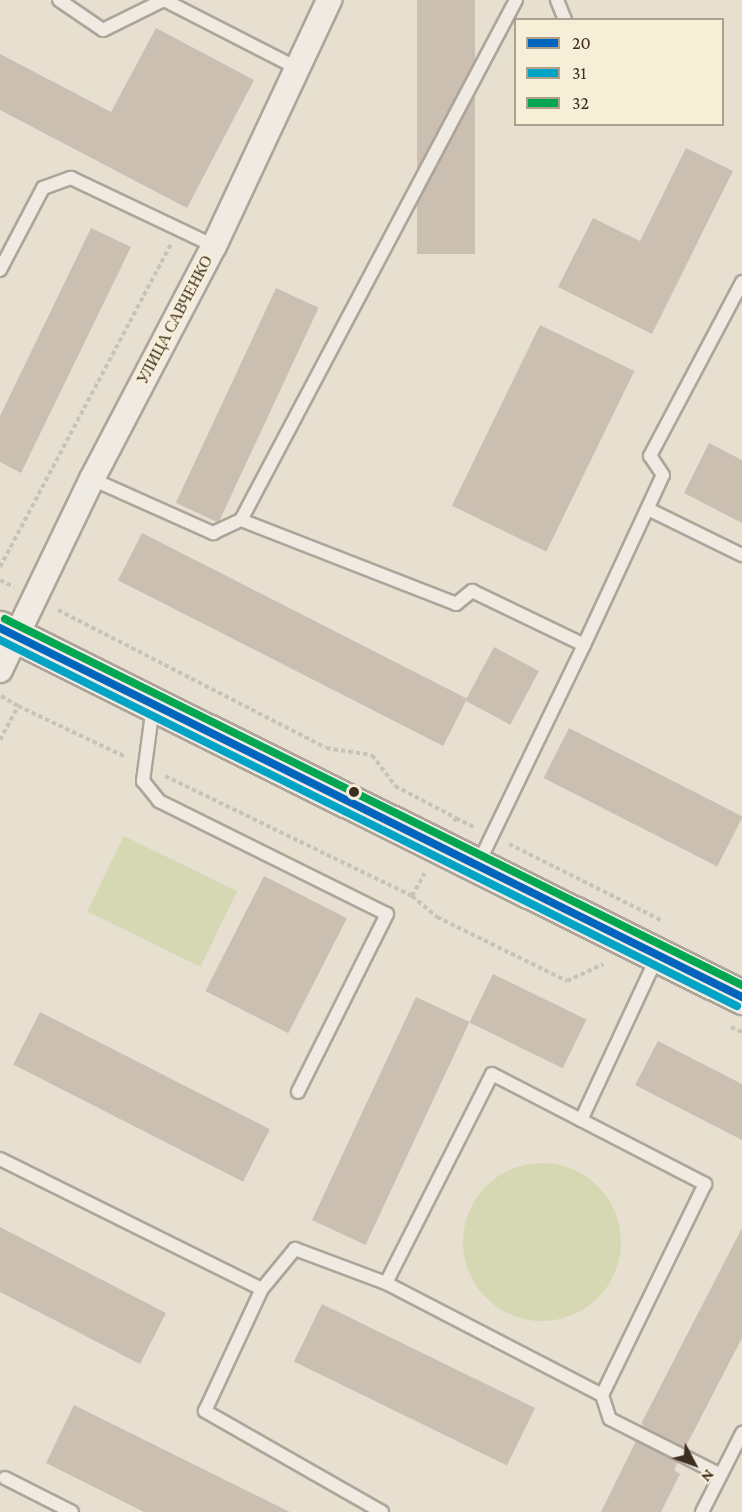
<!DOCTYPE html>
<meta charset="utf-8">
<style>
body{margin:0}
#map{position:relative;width:742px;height:1512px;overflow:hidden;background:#e7e0d1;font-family:"Crimson Pro",serif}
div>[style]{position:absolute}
.green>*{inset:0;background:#d6d7b3;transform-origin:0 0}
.round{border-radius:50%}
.building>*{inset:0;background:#cbbfb2;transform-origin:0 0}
.path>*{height:4px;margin-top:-2px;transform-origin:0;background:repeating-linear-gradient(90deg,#c8c2b9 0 4.5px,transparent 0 7.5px)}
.roads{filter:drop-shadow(2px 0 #ada599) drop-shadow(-2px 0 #ada599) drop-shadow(0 2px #ada599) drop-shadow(0 -2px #ada599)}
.service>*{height:12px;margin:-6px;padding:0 6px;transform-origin:6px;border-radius:6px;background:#efebe3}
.minor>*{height:24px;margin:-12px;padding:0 12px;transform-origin:12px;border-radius:12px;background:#efebe3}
.secondary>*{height:33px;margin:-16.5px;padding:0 16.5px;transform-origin:16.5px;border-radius:16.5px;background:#efebe3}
.bus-1>*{height:8px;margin:-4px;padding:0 4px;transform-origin:4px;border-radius:4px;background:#0065bd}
.bus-2>*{height:8px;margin:-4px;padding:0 4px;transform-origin:4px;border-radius:4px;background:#03a3c5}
.bus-3>*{height:8px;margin:-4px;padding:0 4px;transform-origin:4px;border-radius:4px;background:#00a651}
.dots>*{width:16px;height:16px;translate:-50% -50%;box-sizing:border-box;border:3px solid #f7eed8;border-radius:50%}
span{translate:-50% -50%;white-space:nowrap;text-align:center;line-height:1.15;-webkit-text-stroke:6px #f7eed8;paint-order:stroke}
.street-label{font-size:16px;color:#3d2e20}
.legend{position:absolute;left:514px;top:18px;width:210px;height:108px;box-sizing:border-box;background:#f7eed8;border:2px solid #ada18e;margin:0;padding:8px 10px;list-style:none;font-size:18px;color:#3d2e20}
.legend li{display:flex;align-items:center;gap:12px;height:30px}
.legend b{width:30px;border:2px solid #ada18e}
.north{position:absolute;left:664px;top:1434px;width:60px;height:60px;-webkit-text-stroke:4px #f7eed8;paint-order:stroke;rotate:131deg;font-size:16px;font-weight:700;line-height:24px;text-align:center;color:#3d2e20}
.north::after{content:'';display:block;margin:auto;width:21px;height:27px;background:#3d2e20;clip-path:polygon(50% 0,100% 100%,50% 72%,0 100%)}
</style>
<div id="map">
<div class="green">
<i style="left:124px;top:836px;width:126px;height:84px;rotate:26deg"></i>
<i class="round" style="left:463px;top:1163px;width:158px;height:158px"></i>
</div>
<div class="building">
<i style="left:417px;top:0;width:58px;height:254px"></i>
<i style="clip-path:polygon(156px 28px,254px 80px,187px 208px,0 110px,0 54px,111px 112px)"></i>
<i style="clip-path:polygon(686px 148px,733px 171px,652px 334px,558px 287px,593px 218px,640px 241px)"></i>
<i style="clip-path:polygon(91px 228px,131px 247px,21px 473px,0 462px,0 416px)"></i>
<i style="left:276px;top:288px;width:47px;height:237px;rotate:25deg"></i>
<i style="left:540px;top:325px;width:105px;height:201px;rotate:26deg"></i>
<i style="clip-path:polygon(709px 443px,742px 460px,742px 523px,684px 493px)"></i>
<i style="left:142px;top:533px;width:365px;height:53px;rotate:27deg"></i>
<i style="left:494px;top:647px;width:51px;height:61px;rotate:28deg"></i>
<i style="left:569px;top:728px;width:195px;height:56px;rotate:27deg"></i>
<i style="left:264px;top:876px;width:93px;height:129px;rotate:27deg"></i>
<i style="left:493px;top:974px;width:104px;height:54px;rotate:26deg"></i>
<i style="left:416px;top:997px;width:59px;height:246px;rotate:25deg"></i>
<i style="left:40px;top:1012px;width:258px;height:59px;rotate:27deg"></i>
<i style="clip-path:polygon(658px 1041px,742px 1084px,742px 1140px,635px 1085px)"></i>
<i style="clip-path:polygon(0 1227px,166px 1313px,140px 1364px,0 1292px)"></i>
<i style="clip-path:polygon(742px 1228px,742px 1338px,685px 1448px,643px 1427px,642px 1422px)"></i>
<i style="left:322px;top:1304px;width:237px;height:64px;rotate:26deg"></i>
<i style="clip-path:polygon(74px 1405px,290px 1512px,144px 1512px,46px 1463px)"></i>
<i style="clip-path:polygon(636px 1441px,678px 1462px,674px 1470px,680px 1474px,661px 1512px,601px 1512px)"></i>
</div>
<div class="path">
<i style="left:0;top:567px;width:365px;rotate:-62.1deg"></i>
<i style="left:0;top:580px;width:16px;rotate:27deg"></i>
<i style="left:58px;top:610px;width:301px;rotate:27.2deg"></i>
<i style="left:326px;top:748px;width:47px;rotate:8.7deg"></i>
<i style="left:372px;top:755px;width:39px;rotate:53deg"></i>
<i style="left:395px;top:786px;width:69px;rotate:27.7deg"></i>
<i style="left:456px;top:818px;width:4px;rotate:117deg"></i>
<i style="left:1px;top:696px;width:20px;rotate:30deg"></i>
<i style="left:0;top:740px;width:38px;rotate:-62deg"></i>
<i style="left:18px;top:706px;width:119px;rotate:25.3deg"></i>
<i style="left:165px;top:776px;width:275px;rotate:25.9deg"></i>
<i style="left:412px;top:896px;width:26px;rotate:-61deg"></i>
<i style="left:456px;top:818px;width:22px;rotate:27deg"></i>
<i style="left:509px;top:844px;width:170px;rotate:26.6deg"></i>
<i style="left:412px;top:896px;width:33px;rotate:40deg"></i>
<i style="left:437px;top:917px;width:145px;rotate:26.2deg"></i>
<i style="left:567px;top:981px;width:40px;rotate:-25deg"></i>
<i style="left:731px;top:1027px;width:12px;rotate:24deg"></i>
</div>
<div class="roads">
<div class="service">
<i style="left:59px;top:0;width:53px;rotate:34.3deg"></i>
<i style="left:103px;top:30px;width:68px;rotate:-26.2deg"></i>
<i style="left:164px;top:0;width:149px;rotate:27.1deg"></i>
<i style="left:557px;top:0;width:22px;rotate:68deg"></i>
<i style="left:0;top:270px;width:93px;rotate:-62.3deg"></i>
<i style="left:43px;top:188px;width:30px;rotate:-20deg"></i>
<i style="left:71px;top:178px;width:158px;rotate:25.4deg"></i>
<i style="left:92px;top:479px;width:133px;rotate:24.1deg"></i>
<i style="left:213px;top:533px;width:31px;rotate:-25deg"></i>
<i style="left:241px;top:520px;width:588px;rotate:-62.13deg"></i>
<i style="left:648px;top:509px;width:105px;rotate:26.1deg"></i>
<i style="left:241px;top:520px;width:231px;rotate:21.3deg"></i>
<i style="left:456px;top:604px;width:21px;rotate:-39deg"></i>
<i style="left:472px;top:591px;width:124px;rotate:25.7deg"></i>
<i style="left:584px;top:645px;width:243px;rotate:115.8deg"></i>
<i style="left:584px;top:645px;width:187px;rotate:-65.1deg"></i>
<i style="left:663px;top:475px;width:23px;rotate:-124deg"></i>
<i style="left:650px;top:456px;width:197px;rotate:-62.1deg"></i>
<i style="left:153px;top:706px;width:76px;rotate:97.6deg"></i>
<i style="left:143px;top:781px;width:26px;rotate:51deg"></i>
<i style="left:159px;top:801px;width:254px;rotate:26.4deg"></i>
<i style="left:387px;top:914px;width:199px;rotate:116.6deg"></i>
<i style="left:581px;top:1120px;width:180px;rotate:-65deg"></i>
<i style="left:0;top:1159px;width:292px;rotate:26.4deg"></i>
<i style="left:386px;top:1283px;width:243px;rotate:27.4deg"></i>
<i style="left:5px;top:1478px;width:75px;rotate:26.9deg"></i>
<i style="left:382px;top:1512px;width:204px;rotate:-150.3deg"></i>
<i style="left:205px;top:1411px;width:135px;rotate:-65deg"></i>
<i style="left:262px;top:1289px;width:52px;rotate:-50.5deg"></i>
<i style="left:295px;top:1249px;width:97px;rotate:20.5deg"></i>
<i style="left:386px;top:1283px;width:234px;rotate:-63.1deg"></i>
<i style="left:492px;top:1074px;width:240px;rotate:27.3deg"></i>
<i style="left:705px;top:1184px;width:235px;rotate:116deg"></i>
<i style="left:602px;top:1395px;width:25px;rotate:72deg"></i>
<i style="left:610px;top:1419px;width:124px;rotate:26.8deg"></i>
<i style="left:702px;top:1512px;width:89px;rotate:-63.1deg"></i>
</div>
<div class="minor">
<i style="left:0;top:670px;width:212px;rotate:-64.3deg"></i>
<i style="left:92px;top:479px;width:263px;rotate:-62.4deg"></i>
<i style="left:214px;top:246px;width:272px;rotate:-64.9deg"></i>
</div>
<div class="secondary">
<i style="left:0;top:628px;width:829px;rotate:26.44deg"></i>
</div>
</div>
<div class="bus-1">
<i style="left:0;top:628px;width:829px;rotate:26.44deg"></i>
</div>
<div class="bus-2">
<i style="left:0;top:640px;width:823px;rotate:26.41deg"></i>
</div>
<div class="bus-3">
<i style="left:5px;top:619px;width:823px;rotate:26.41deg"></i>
</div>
<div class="dots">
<i style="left:354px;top:792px;background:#3d2e20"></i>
</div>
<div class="street-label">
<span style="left:175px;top:320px;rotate:-62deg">УЛИЦА САВЧЕНКО</span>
</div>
<ul class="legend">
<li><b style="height:8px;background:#0065bd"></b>20</li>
<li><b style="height:8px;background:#03a3c5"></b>31</li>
<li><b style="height:8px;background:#00a651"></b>32</li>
</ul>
<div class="north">N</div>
</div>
